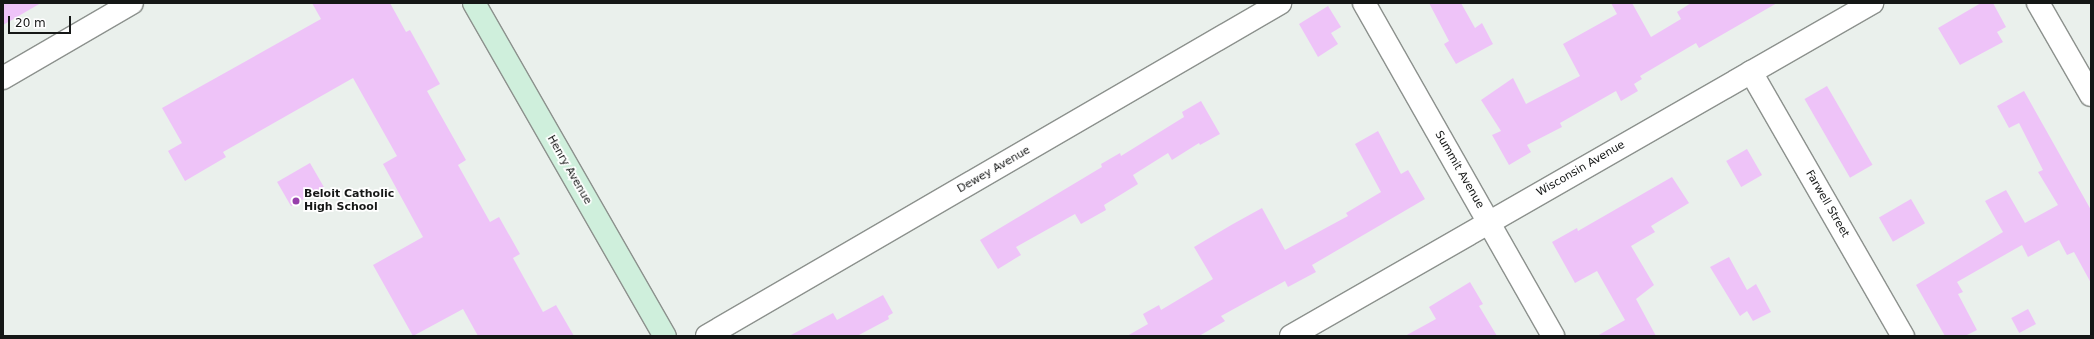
<!DOCTYPE html>
<style>
body{margin:0}
#map{position:relative;width:2094px;height:339px;overflow:hidden;background:#eaf0ec;font-family:"DejaVu Sans",sans-serif}
div>[style]{position:absolute}
.building>*{inset:0;background:#eec3f8;transform-origin:0 0}
.roads{filter:drop-shadow(1px 0 #8c918d) drop-shadow(-1px 0 #8c918d) drop-shadow(0 1px #8c918d) drop-shadow(0 -1px #8c918d)}
.street>*{height:22px;margin:-11px;padding:0 11px;transform-origin:11px;border-radius:11px;background:#fff}
.secondary>*{height:22px;margin:-11px;padding:0 11px;transform-origin:11px;border-radius:11px;background:#cfefdc}
.dots>*{width:11px;height:11px;translate:-50% -50%;box-sizing:border-box;border:2px solid #fff;border-radius:50%}
span{translate:-50% -50%;white-space:nowrap;text-align:center;line-height:1.15;-webkit-text-stroke:3.5px #fff;paint-order:stroke}
.street-label{font-size:11px;color:#151716}
.poi-label{font-size:11px;color:#151716;font-weight:700}
.left{translate:0 -50%;text-align:left}
.frame{position:absolute;inset:0;border:4px solid #151716;pointer-events:none}
.scale{position:absolute;left:8px;top:16px;width:63px;height:18px;box-sizing:border-box;border:2px solid #151716;border-top:0;padding-left:5px;font-size:12px;line-height:14px;white-space:nowrap;color:#151716;-webkit-text-stroke:3px #fff;paint-order:stroke}
</style>
<div id="map">
<div class="building">
<i style="clip-path:polygon(3px 3px,41px 3px,3px 25px)"></i>
<i style="clip-path:polygon(312px 3px,390px 3px,406px 32px,410px 30px,440px 84px,427px 91px,466px 160px,458px 165px,490px 222px,499px 217px,520px 254px,513px 258px,543px 312px,556px 305px,574px 336px,478px 336px,463px 309px,413px 336px,373px 265px,423px 237px,383px 164px,397px 156px,353px 78px,223px 152px,226px 157px,185px 181px,168px 151px,182px 143px,162px 108px,321px 19px)"></i>
<i style="clip-path:polygon(1429px 3px,1461px 3px,1475px 28px,1482px 23px,1493px 44px,1456px 64px,1444px 44px,1449px 41px)"></i>
<i style="clip-path:polygon(1611px 3px,1632px 3px,1651px 37px,1681px 19px,1677px 12px,1691px 3px,1777px 3px,1699px 48px,1696px 43px,1640px 76px,1642px 79px,1634px 84px,1638px 91px,1621px 101px,1616px 91px,1560px 123px,1562px 127px,1527px 145px,1531px 152px,1509px 165px,1492px 135px,1501px 131px,1481px 100px,1513px 78px,1526px 104px,1580px 76px,1563px 44px,1617px 14px)"></i>
<i style="clip-path:polygon(1981px 3px,1993px 3px,2006px 27px,1997px 32px,2003px 42px,1960px 65px,1938px 28px)"></i>
<i style="clip-path:polygon(1328px 6px,1341px 27px,1331px 33px,1338px 44px,1318px 57px,1299px 24px)"></i>
<i style="left:1827px;top:86px;width:91px;height:26px;rotate:60deg"></i>
<i style="clip-path:polygon(2024px 91px,2091px 210px,2091px 283px,2074px 252px,2067px 255px,2059px 240px,2028px 257px,2022px 245px,1957px 282px,1963px 292px,1958px 294px,1977px 330px,1965px 336px,1945px 336px,1916px 285px,2003px 232px,1985px 201px,2006px 190px,2025px 223px,2058px 205px,2038px 172px,2043px 170px,2019px 123px,2009px 128px,1997px 106px)"></i>
<i style="clip-path:polygon(1201px 101px,1220px 134px,1200px 145px,1199px 143px,1172px 160px,1168px 153px,1133px 175px,1138px 184px,1104px 205px,1106px 210px,1081px 224px,1075px 214px,1016px 247px,1021px 255px,998px 269px,980px 240px,1102px 167px,1101px 164px,1120px 153px,1121px 156px,1184px 117px,1182px 112px)"></i>
<i style="clip-path:polygon(1378px 131px,1401px 174px,1408px 170px,1425px 199px,1312px 265px,1316px 272px,1288px 287px,1285px 281px,1221px 316px,1225px 321px,1199px 336px,1127px 336px,1148px 324px,1143px 314px,1159px 305px,1161px 310px,1213px 279px,1194px 247px,1233px 224px,1262px 208px,1285px 250px,1348px 216px,1346px 213px,1381px 192px,1355px 144px)"></i>
<i style="left:1747px;top:149px;width:30px;height:24px;rotate:60deg"></i>
<i style="left:310px;top:163px;width:28px;height:38px;rotate:60deg"></i>
<i style="clip-path:polygon(1672px 177px,1689px 203px,1651px 226px,1655px 232px,1631px 246px,1654px 285px,1636px 299px,1656px 336px,1597px 336px,1625px 320px,1597px 271px,1575px 283px,1552px 242px,1577px 228px,1578px 231px)"></i>
<i style="left:1911px;top:199px;width:28px;height:37px;rotate:60deg"></i>
<i style="clip-path:polygon(1729px 257px,1747px 290px,1756px 284px,1771px 312px,1753px 321px,1747px 311px,1740px 316px,1710px 267px)"></i>
<i style="clip-path:polygon(1470px 282px,1483px 304px,1479px 306px,1497px 336px,1405px 336px,1436px 319px,1429px 307px)"></i>
<i style="clip-path:polygon(883px 295px,893px 313px,888px 316px,889px 319px,857px 336px,789px 336px,833px 313px,837px 320px)"></i>
<i style="left:2028px;top:309px;width:17px;height:19px;rotate:62deg"></i>
</div>
<div class="roads">
<div class="street">
<i style="left:1364px;top:3px;width:383px;rotate:60.4deg"></i>
<i style="left:2038px;top:3px;width:106px;rotate:60.1deg"></i>
<i style="left:1751px;top:72px;width:305px;rotate:60.1deg"></i>
<i style="left:3px;top:78px;width:149px;rotate:-30.2deg"></i>
<i style="left:707px;top:336px;width:663px;rotate:-30.16deg"></i>
<i style="left:1291px;top:336px;width:670px;rotate:-29.82deg"></i>
</div>
<div class="secondary">
<i style="left:474px;top:3px;width:384px;rotate:60.2deg"></i>
</div>
</div>
<div class="dots">
<i style="left:296px;top:201px;background:#973fab"></i>
</div>
<div class="street-label">
<span style="left:1581px;top:169px;rotate:-30deg">Wisconsin Avenue</span>
<span style="left:569px;top:170px;rotate:60deg">Henry Avenue</span>
<span style="left:994px;top:170px;rotate:-30deg">Dewey Avenue</span>
<span style="left:1459px;top:170px;rotate:60deg">Summit Avenue</span>
<span style="left:1827px;top:204px;rotate:60deg">Farwell Street</span>
</div>
<div class="poi-label">
<span class="left" style="left:304px;top:201px">Beloit Catholic<br>High School</span>
</div>
<div class="frame"></div>
<div class="scale">20 m</div>
</div>
